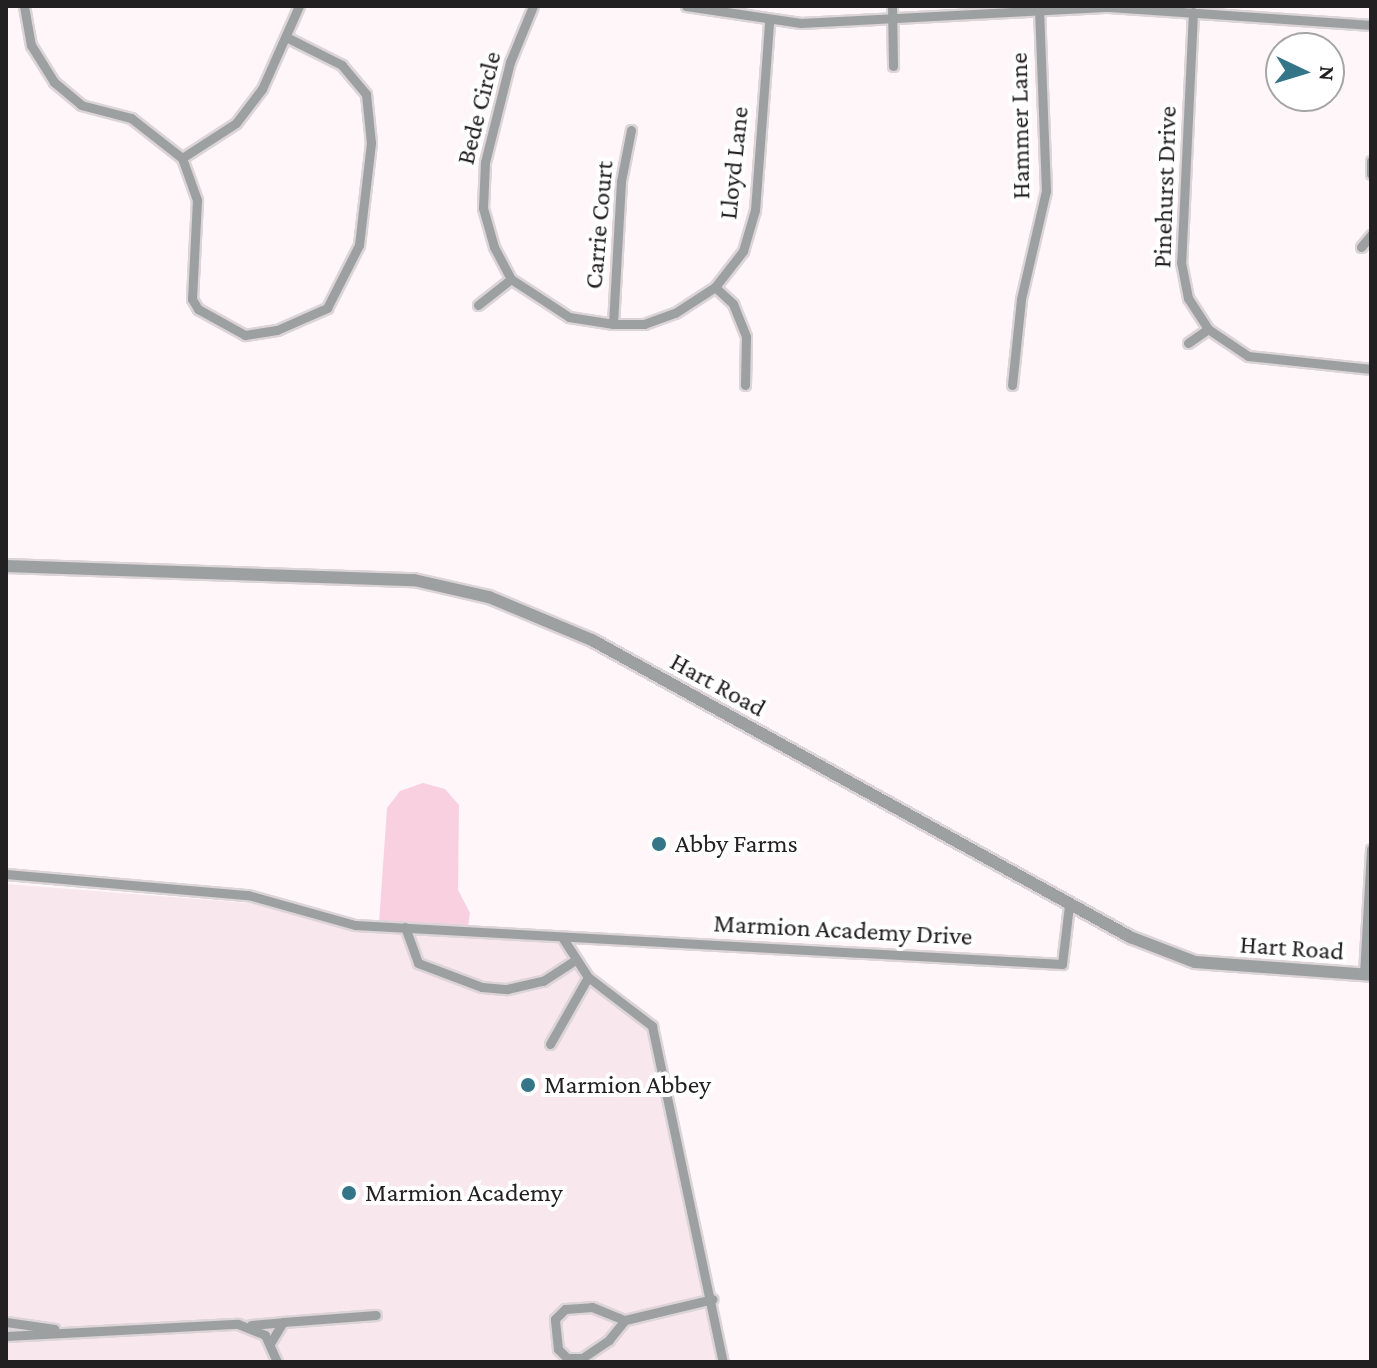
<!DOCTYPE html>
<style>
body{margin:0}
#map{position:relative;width:1377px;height:1368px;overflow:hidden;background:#fff6f9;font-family:"Crimson Pro",serif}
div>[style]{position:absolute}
.built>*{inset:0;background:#f9e7ee}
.green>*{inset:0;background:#f9d0e0}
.roads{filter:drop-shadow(2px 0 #dcd4d6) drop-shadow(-2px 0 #dcd4d6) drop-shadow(0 2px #dcd4d6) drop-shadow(0 -2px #dcd4d6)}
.minor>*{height:9px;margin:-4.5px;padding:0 4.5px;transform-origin:4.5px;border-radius:4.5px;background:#9ca0a1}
.tertiary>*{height:12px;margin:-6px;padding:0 6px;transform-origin:6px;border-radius:6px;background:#9ca0a1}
.dots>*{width:22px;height:22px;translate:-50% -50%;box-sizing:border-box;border:4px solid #fff;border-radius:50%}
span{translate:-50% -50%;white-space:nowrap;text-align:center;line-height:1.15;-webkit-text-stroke:8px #fff;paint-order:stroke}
.street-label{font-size:26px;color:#232021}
.poi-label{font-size:26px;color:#232021}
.left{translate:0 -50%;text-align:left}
.frame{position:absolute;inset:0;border:8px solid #232021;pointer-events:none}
.north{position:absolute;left:1265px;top:32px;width:80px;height:80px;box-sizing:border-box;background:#fff;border:2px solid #a7a6a6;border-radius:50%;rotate:94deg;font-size:22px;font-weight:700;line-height:32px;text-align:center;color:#232021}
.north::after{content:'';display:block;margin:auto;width:28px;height:36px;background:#347588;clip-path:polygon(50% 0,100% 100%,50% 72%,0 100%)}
</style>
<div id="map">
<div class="built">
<i style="clip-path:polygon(6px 884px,248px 903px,394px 930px,572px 941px,591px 972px,656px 1024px,729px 1362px,6px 1362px)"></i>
</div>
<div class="green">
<i style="clip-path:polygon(423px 783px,445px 789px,459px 805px,458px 890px,470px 913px,468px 927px,379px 923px,387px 808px,400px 791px)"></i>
</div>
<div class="roads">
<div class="minor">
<i style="left:24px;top:6px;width:40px;rotate:80deg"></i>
<i style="left:31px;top:45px;width:44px;rotate:58.1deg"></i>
<i style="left:54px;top:82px;width:35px;rotate:40deg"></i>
<i style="left:81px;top:105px;width:52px;rotate:14.6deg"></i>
<i style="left:131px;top:118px;width:65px;rotate:38.1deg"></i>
<i style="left:182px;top:158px;width:45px;rotate:70.3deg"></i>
<i style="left:197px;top:200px;width:99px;rotate:92.9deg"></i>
<i style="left:192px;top:299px;width:12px;rotate:59deg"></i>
<i style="left:198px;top:309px;width:54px;rotate:29deg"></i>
<i style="left:245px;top:335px;width:32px;rotate:-9deg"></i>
<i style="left:277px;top:330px;width:55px;rotate:-23.7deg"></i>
<i style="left:327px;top:308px;width:71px;rotate:-63.1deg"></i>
<i style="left:359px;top:245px;width:103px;rotate:-83.3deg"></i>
<i style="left:371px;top:143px;width:49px;rotate:-95.8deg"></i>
<i style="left:366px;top:94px;width:38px;rotate:-130deg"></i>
<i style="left:342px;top:65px;width:60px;rotate:-153.4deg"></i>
<i style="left:533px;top:6px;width:61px;rotate:112.3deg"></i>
<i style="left:510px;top:62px;width:103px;rotate:104deg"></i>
<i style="left:485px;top:162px;width:46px;rotate:92.5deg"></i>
<i style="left:483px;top:208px;width:41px;rotate:74.2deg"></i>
<i style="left:494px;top:247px;width:36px;rotate:62deg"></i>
<i style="left:511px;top:279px;width:69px;rotate:33.2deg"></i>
<i style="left:569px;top:317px;width:45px;rotate:9deg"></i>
<i style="left:613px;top:324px;width:31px"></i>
<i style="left:644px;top:324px;width:33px;rotate:-20deg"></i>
<i style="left:675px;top:313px;width:48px;rotate:-33deg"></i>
<i style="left:715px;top:287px;width:46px;rotate:-52.1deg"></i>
<i style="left:743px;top:251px;width:43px;rotate:-73.7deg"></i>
<i style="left:755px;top:210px;width:189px;rotate:-85.7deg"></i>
<i style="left:686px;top:6px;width:116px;rotate:8.4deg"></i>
<i style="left:801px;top:23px;width:308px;rotate:-3deg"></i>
<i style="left:1109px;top:7px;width:263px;rotate:3.9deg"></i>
<i style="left:892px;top:6px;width:60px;rotate:89deg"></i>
<i style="left:1193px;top:12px;width:250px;rotate:92.7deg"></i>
<i style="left:1181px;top:262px;width:37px;rotate:79deg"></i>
<i style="left:1188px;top:298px;width:37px;rotate:57deg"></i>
<i style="left:1208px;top:329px;width:48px;rotate:34deg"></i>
<i style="left:1248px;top:356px;width:124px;rotate:6deg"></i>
<i style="left:182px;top:158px;width:64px;rotate:-32.9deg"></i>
<i style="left:236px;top:123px;width:43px;rotate:-52.6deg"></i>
<i style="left:262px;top:89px;width:91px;rotate:-66deg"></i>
<i style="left:1371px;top:161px;width:13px;rotate:90deg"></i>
<i style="left:1361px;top:247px;width:16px;rotate:-50deg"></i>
<i style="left:715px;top:287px;width:25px;rotate:43deg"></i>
<i style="left:733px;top:304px;width:35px;rotate:68deg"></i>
<i style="left:746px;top:337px;width:48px;rotate:91.2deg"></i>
<i style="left:478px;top:305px;width:42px;rotate:-38.2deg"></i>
<i style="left:613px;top:324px;width:143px;rotate:-86.8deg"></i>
<i style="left:621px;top:181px;width:52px;rotate:-78.9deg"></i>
<i style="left:1188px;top:343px;width:24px;rotate:-35deg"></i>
<i style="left:1012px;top:385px;width:86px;rotate:-84deg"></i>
<i style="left:1021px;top:299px;width:111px;rotate:-77deg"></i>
<i style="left:1046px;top:191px;width:185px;rotate:-92.2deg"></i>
<i style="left:6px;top:874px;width:243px;rotate:5deg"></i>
<i style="left:248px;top:895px;width:111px;rotate:15.7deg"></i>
<i style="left:355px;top:925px;width:708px;rotate:3.16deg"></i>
<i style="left:1062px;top:964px;width:59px;rotate:-83.2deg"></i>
<i style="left:405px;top:927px;width:38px;rotate:70deg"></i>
<i style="left:418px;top:963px;width:68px;rotate:20.6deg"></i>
<i style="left:482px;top:987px;width:25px;rotate:5deg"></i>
<i style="left:507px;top:989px;width:37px;rotate:-13deg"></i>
<i style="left:543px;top:981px;width:38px;rotate:-33deg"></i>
<i style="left:562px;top:937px;width:48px;rotate:57deg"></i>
<i style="left:588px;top:977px;width:81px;rotate:37.4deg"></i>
<i style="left:652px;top:1026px;width:343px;rotate:78.1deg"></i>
<i style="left:1364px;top:975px;width:126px;rotate:-86.8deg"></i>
<i style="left:550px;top:1044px;width:77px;rotate:-60.4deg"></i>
<i style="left:625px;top:1320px;width:26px;rotate:129deg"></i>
<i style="left:609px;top:1340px;width:32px;rotate:146deg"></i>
<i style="left:582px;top:1358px;width:15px;rotate:180deg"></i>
<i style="left:567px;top:1358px;width:13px;rotate:-135deg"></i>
<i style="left:558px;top:1349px;width:30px;rotate:-96deg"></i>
<i style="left:555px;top:1319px;width:14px;rotate:-45deg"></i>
<i style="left:565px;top:1309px;width:27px;rotate:-4deg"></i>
<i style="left:592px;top:1307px;width:35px;rotate:22deg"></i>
<i style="left:625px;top:1320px;width:90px;rotate:-13.4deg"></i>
<i style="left:6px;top:1322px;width:49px;rotate:8.1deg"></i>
<i style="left:251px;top:1325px;width:32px;rotate:-5deg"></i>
<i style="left:6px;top:1336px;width:232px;rotate:-3deg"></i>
<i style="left:238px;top:1324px;width:29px;rotate:22deg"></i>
<i style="left:265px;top:1335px;width:30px;rotate:66deg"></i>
<i style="left:271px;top:1342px;width:23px;rotate:-59deg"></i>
<i style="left:283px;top:1322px;width:93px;rotate:-4.3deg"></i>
</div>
<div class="tertiary">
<i style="left:6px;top:566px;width:408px;rotate:2deg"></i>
<i style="left:414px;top:580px;width:77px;rotate:12.8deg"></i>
<i style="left:489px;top:597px;width:112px;rotate:22.7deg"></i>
<i style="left:592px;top:640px;width:615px;rotate:28.9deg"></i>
<i style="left:1130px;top:937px;width:70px;rotate:21deg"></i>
<i style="left:1195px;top:962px;width:176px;rotate:4.2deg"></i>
</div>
</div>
<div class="dots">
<i style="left:659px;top:844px;background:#347588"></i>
<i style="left:528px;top:1085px;background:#347588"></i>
<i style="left:349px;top:1193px;background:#347588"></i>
</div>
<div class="street-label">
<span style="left:479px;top:108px;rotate:-76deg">Bede Circle</span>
<span style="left:1020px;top:126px;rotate:-91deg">Hammer Lane</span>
<span style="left:734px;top:163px;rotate:-84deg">Lloyd Lane</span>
<span style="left:1165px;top:187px;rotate:-88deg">Pinehurst Drive</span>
<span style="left:599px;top:225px;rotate:-85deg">Carrie Court</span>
<span style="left:718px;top:685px;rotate:29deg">Hart Road</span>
<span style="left:843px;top:930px;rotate:3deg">Marmion Academy Drive</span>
<span style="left:1292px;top:948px;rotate:4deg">Hart Road</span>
</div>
<div class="poi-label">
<span class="left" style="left:675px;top:844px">Abby Farms</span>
<span class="left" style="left:544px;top:1085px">Marmion Abbey</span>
<span class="left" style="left:365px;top:1193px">Marmion Academy</span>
</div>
<div class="frame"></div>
<div class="north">N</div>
</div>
